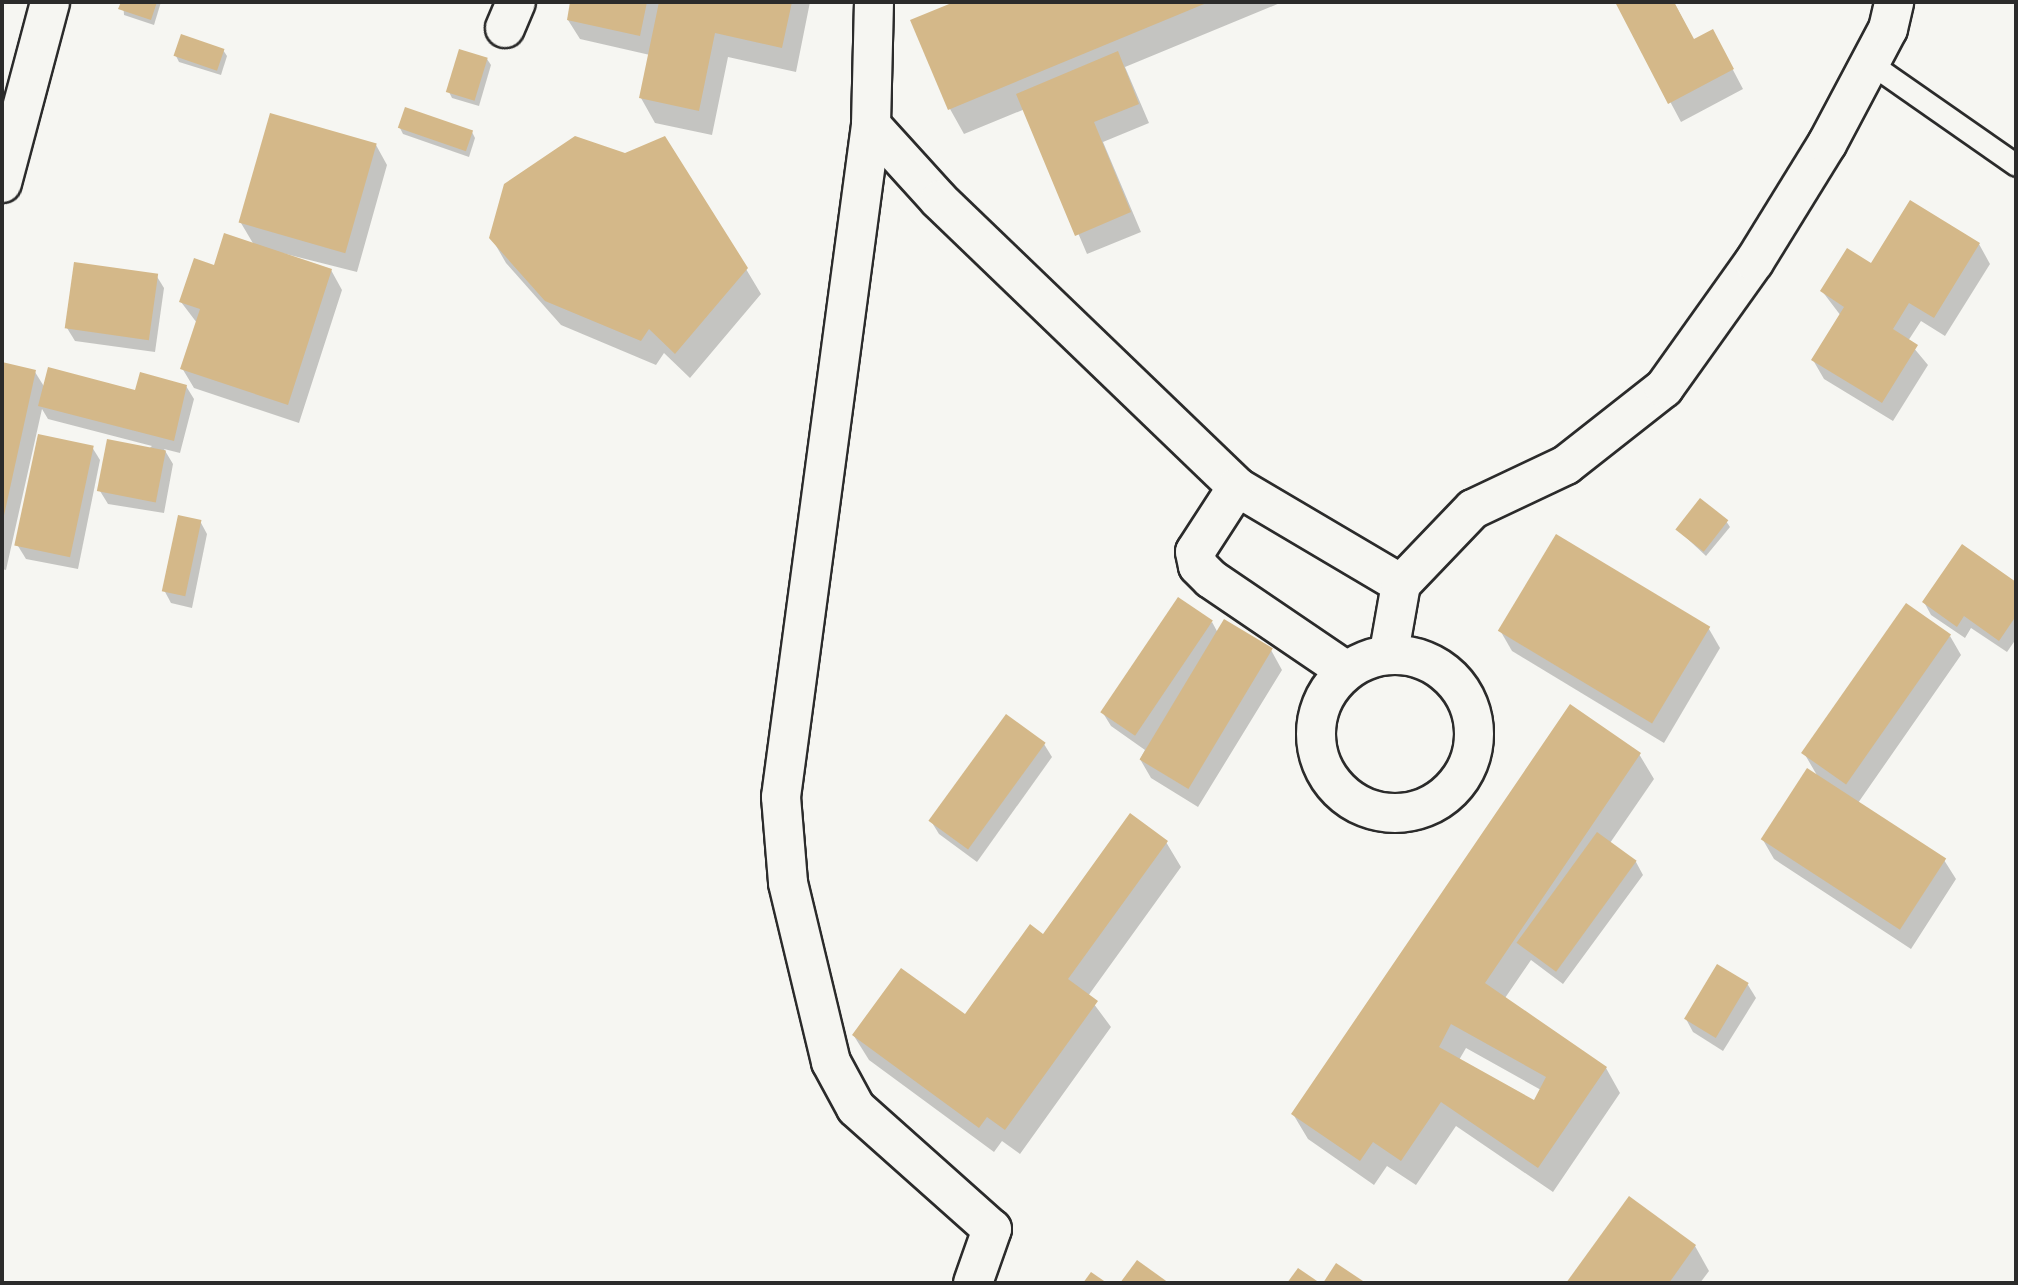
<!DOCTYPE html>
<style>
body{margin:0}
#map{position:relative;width:2018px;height:1285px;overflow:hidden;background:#f6f6f2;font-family:Itim,sans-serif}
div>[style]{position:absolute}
.shadow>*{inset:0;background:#0003}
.building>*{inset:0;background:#d4b889;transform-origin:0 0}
.roads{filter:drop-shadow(2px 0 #2b2b2b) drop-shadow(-2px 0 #2b2b2b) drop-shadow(0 2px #2b2b2b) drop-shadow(0 -2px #2b2b2b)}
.service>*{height:21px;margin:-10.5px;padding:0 10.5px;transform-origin:10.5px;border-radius:10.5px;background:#f6f6f2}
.minor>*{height:38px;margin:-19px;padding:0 19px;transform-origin:19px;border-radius:19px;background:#f6f6f2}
.minor>.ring{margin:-19px;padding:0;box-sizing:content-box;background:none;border:38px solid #f6f6f2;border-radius:50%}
.trunk>*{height:38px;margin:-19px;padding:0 19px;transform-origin:19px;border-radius:19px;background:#f6f6f2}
span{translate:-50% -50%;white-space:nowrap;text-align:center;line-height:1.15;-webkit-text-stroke:5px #f6f6f2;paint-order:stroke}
.frame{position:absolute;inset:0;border:4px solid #2b2b2b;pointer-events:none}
</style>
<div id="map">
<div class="shadow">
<i style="clip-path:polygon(123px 2px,161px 2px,154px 25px,124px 15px)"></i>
<i style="clip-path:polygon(572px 2px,810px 2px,796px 72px,728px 57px,712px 135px,655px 123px,641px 98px,650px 55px,580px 39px,568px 20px)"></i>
<i style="clip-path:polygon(958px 2px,1279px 2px,1280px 3px,1125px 67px,1149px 123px,1103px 142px,1141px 232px,1087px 254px,1025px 109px,964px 134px,950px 109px,913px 21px)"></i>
<i style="clip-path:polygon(1617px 2px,1674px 2px,1694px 41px,1723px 51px,1743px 89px,1681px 122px)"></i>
<i style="clip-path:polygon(223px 50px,227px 56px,221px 75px,179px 62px,176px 56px)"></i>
<i style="clip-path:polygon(487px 59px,491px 65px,479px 106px,452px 98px,449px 92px)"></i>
<i style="clip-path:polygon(400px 128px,472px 132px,475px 138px,469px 157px,403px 134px)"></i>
<i style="clip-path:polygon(376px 145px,387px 165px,357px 272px,270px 250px,331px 270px,342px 290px,299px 423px,194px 388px,182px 368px,197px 323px,181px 302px,215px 267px,254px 245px,241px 223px)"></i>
<i style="clip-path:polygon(491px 237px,746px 269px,761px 294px,690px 378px,664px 353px,656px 365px,561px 325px,506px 263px)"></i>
<i style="clip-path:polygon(1979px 244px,1990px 264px,1945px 336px,1921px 321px,1908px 341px,1928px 365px,1893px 421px,1824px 379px,1813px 360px,1841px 316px,1822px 291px,1871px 265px)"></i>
<i style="clip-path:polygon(156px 275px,164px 288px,155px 352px,75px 341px,67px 328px)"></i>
<i style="clip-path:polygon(2px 364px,35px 372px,45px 388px,137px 392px,186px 386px,194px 399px,180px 453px,164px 449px,173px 464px,164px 513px,108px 504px,100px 491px,152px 446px,48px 419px,42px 409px,6px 570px,2px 569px)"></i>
<i style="clip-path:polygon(92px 447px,100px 460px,78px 569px,26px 559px,18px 546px)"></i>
<i style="clip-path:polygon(200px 521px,207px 534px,192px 608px,171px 603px,164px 590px)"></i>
<i style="clip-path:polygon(1726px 521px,1730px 527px,1706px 556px,1677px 529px)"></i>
<i style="clip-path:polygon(1962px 546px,2016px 584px,2016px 639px,2007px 652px,1971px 628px,1965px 638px,1931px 615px,1924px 602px)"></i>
<i style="clip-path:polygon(1212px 622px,1218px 633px,1271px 650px,1282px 670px,1198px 807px,1151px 778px,1140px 759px,1145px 750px,1111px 726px,1103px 713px)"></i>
<i style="clip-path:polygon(1709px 629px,1720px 648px,1664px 743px,1512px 651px,1501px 632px)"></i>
<i style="clip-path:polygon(1950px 636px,1961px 655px,1858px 803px,1944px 860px,1956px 879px,1911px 949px,1774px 859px,1763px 840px,1818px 777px,1804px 753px)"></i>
<i style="clip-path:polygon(1044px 744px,1052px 757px,977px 862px,939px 834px,931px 821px)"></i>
<i style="clip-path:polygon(evenodd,1639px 754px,1654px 779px,1610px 843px,1636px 862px,1643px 875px,1563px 984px,1531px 960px,1505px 998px,1606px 1068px,1620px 1093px,1553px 1192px,1456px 1126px,1416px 1185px,1387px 1166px,1374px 1185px,1308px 1139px,1293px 1114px,1639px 754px,1466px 1048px,1541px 1090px,1534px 1102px,1459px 1060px,1466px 1048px)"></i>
<i style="clip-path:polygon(1166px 842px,1181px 867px,1088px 996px,1111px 1027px,1020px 1154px,1002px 1141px,994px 1152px,869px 1060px,854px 1036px,965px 1017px,1044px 936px)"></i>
<i style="clip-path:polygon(1718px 966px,1748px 985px,1756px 998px,1723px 1051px,1693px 1032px,1686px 1019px)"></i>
<i style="clip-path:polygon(1630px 1198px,1695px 1246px,1709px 1271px,1700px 1283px,1568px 1283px)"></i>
</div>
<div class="building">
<i style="clip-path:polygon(121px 2px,157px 2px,151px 20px,118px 9px)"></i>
<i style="clip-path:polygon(570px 2px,647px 2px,640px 36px,567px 20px)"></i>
<i style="clip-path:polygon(659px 2px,792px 2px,782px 48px,715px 33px,699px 111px,639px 98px)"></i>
<i style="clip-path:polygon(954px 2px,1209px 2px,948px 110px,910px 20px)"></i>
<i style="clip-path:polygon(1615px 2px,1674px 2px,1694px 39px,1713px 29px,1734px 69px,1668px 104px)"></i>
<i style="left:181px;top:34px;width:46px;height:23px;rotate:19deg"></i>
<i style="left:459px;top:49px;width:30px;height:45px;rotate:17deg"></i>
<i style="clip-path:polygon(1118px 51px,1139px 104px,1094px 122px,1131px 212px,1075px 236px,1016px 94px)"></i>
<i style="left:405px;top:107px;width:72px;height:22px;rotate:19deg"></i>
<i style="left:270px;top:113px;width:111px;height:114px;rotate:16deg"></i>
<i style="clip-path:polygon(575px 136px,625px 153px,665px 136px,748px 268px,675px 354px,649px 329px,641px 341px,545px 301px,489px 238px,504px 184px)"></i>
<i style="clip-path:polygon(1910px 200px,1980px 243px,1934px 318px,1909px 303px,1893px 329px,1918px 345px,1882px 403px,1811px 360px,1844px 307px,1820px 291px,1847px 248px,1871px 263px)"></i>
<i style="clip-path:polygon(224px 233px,332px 269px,288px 405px,180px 369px,200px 309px,179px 302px,194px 258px,214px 265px)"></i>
<i style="left:74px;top:262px;width:85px;height:67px;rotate:8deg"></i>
<i style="clip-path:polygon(2px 362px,36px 370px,3px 520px,2px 520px)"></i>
<i style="clip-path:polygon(48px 367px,135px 390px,140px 372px,187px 385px,174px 441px,38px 406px)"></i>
<i style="left:38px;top:434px;width:57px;height:114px;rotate:12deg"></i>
<i style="left:107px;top:439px;width:60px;height:53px;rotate:11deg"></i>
<i style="left:1700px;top:498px;width:36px;height:40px;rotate:38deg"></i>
<i style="left:178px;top:515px;width:24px;height:78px;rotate:12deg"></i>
<i style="left:1556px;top:534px;width:180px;height:113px;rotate:31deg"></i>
<i style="clip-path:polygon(1962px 544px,2016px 582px,2016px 616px,1999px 641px,1964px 616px,1957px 627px,1922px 602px)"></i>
<i style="left:1178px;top:597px;width:42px;height:139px;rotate:34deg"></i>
<i style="left:1906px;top:603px;width:55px;height:183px;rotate:35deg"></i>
<i style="left:1224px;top:619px;width:57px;height:164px;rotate:31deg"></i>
<i style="clip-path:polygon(evenodd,1570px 704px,1641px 753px,1485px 983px,1607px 1067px,1538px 1168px,1441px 1102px,1401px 1161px,1373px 1142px,1360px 1161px,1291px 1114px,1570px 704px,1451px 1024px,1546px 1077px,1534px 1100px,1439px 1047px,1451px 1024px)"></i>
<i style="left:1006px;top:714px;width:49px;height:132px;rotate:36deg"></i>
<i style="left:1807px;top:768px;width:166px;height:85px;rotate:33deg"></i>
<i style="clip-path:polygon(1130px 813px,1168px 841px,1068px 979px,1098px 1001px,1005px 1130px,987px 1117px,979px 1128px,852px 1035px,901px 968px,965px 1014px,1030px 924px,1043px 934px)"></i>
<i style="left:1597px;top:832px;width:49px;height:137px;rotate:36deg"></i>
<i style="left:1717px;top:964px;width:37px;height:64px;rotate:31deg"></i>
<i style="clip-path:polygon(1629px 1196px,1696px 1245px,1669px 1283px,1566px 1283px)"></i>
<i style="clip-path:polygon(1137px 1260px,1169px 1283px,1120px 1283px)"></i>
<i style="clip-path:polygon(1336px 1263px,1366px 1283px,1323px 1283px)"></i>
<i style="clip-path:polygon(1298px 1268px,1320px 1283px,1287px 1283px)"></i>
<i style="clip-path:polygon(1091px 1272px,1107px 1283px,1083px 1283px)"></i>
</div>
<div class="roads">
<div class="service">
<i style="left:1870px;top:63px;width:178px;rotate:34.9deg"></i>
</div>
<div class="minor">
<i style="left:874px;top:2px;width:123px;rotate:91.4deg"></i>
<i style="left:871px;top:125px;width:101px;rotate:47.8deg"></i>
<i style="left:939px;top:200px;width:414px;rotate:43.9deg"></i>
<i style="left:1237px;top:487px;width:77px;rotate:122.9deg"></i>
<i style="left:1195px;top:552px;width:14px;rotate:78deg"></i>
<i style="left:1198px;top:566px;width:18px;rotate:45deg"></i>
<i style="left:1211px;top:579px;width:162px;rotate:34.2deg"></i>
<i style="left:505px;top:28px;width:28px;rotate:-67deg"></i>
<i style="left:871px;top:125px;width:678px;rotate:97.63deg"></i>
<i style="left:781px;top:797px;width:86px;rotate:85.3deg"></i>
<i style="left:788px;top:883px;width:184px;rotate:76.5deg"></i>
<i style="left:831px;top:1062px;width:52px;rotate:61.5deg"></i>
<i style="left:856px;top:1108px;width:182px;rotate:41.7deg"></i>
<i style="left:992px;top:1229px;width:57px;rotate:109.4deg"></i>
<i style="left:1237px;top:487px;width:191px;rotate:30.6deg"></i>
<i style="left:1401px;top:584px;width:69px;rotate:100deg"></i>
<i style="left:1401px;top:584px;width:104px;rotate:-46.2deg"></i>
<i style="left:1473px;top:509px;width:103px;rotate:-25.3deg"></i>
<i style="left:1566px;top:465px;width:125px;rotate:-38.2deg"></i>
<i style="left:1664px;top:388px;width:155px;rotate:-54.5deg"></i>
<i style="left:1754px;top:262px;width:139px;rotate:-58.3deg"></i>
<i style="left:1827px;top:144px;width:130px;rotate:-62.1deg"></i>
<i style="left:1888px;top:29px;width:28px;rotate:-77deg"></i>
<i class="ring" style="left:1316px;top:655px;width:120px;height:120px"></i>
</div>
<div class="trunk">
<i style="left:2px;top:183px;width:187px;rotate:-75.1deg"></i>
</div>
</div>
<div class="frame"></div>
</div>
